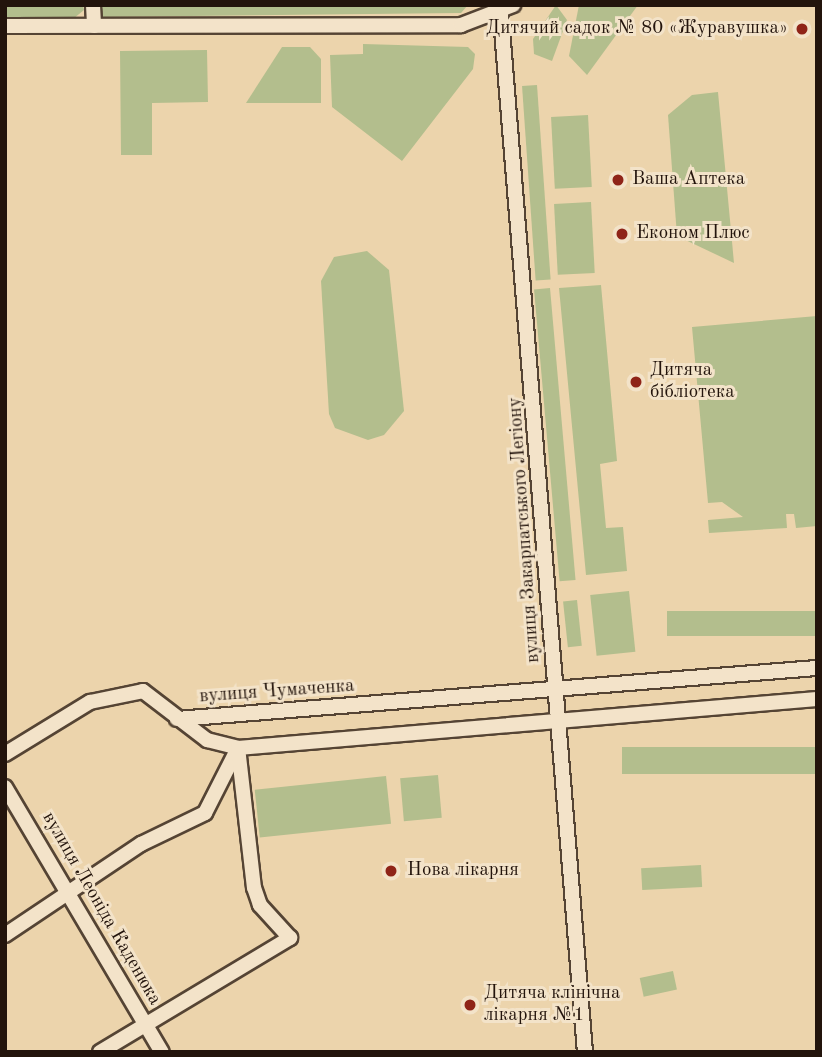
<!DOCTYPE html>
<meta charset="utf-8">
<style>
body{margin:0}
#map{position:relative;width:822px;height:1057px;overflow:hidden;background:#ecd4ac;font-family:"Old Standard TT",serif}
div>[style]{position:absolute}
.green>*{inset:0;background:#b3be8d;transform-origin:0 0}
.roads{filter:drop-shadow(2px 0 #554434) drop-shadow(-2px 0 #554434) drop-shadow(0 2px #554434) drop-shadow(0 -2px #554434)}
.minor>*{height:14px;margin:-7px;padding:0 7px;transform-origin:7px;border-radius:7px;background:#f3e3c9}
.dots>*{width:19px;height:19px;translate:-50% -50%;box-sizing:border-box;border:4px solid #f3e3c9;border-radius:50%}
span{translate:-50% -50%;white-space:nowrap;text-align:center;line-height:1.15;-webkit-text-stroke:6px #f3e3c9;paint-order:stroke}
.poi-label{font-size:19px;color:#23140c}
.right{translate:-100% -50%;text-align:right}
.left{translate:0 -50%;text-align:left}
.street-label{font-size:19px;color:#23140c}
.frame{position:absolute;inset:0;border:7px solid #23140c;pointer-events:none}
</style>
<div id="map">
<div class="green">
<i style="clip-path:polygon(5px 5px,83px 5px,84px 10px,73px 19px,5px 19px)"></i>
<i style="clip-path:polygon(99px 5px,468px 5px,461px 13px,102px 17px)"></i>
<i style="clip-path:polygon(556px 5px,567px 20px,552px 61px,534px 54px,533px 39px)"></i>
<i style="clip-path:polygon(579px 5px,638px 5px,587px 75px,569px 56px)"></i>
<i style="clip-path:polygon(363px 44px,468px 47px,475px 54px,473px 69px,402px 161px,332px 107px,330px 55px,363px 54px)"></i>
<i style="clip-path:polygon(282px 47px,310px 47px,321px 59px,321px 103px,246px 103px)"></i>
<i style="clip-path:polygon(207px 50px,208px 102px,152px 103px,152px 155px,121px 155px,120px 51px)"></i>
<i style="left:537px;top:85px;width:195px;height:15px;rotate:86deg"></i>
<i style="clip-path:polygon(718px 92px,734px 263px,677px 236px,668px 115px,692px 95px)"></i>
<i style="left:588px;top:115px;width:72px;height:37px;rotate:87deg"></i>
<i style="left:591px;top:202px;width:71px;height:37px;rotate:87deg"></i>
<i style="clip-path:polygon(367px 251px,389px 270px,404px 411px,384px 435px,368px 440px,335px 428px,329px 414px,321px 281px,334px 257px)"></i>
<i style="clip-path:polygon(601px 285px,617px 461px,600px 464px,606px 528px,623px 527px,627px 571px,586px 575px,559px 288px)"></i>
<i style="left:550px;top:288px;width:293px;height:16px;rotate:85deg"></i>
<i style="clip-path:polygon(817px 316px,817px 526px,796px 528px,794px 514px,786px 514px,787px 528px,709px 533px,708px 520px,743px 517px,722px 502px,708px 503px,692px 327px)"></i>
<i style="left:629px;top:591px;width:61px;height:39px;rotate:84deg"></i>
<i style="left:577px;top:600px;width:46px;height:14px;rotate:84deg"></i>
<i style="left:817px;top:611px;width:25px;height:150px;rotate:90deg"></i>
<i style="left:817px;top:747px;width:27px;height:195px;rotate:90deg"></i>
<i style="left:438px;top:775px;width:43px;height:38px;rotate:85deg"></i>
<i style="left:386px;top:776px;width:48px;height:132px;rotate:84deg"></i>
<i style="left:701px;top:865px;width:22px;height:60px;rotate:87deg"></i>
<i style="left:673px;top:971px;width:19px;height:34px;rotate:78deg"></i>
</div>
<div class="roads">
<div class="minor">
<i style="left:93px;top:5px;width:21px;rotate:87deg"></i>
<i style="left:500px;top:5px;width:1050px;rotate:85.36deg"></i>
<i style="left:5px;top:26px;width:456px;rotate:-0.1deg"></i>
<i style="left:461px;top:25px;width:56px;rotate:-21deg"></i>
<i style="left:177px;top:719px;width:642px;rotate:-4.56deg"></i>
<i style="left:5px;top:754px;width:100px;rotate:-31.5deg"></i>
<i style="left:90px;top:702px;width:54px;rotate:-11.7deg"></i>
<i style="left:143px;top:691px;width:81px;rotate:37.4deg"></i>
<i style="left:207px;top:740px;width:32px;rotate:14deg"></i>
<i style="left:238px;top:748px;width:581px;rotate:-4.84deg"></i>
<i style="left:5px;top:787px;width:308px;rotate:59.4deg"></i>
<i style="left:5px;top:935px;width:164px;rotate:-33.8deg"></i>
<i style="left:141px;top:844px;width:71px;rotate:-25.8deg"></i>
<i style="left:205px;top:813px;width:73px;rotate:-63.1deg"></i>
<i style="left:100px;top:1052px;width:222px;rotate:-31deg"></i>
<i style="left:290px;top:938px;width:45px;rotate:-132.3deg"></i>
<i style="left:260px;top:905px;width:18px;rotate:-109deg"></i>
<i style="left:254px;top:888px;width:141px;rotate:-96.5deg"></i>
</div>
</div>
<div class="dots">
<i style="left:802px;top:29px;background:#8f2418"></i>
<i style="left:618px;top:180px;background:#8f2418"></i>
<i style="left:622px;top:234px;background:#8f2418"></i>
<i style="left:636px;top:382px;background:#8f2418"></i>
<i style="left:391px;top:871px;background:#8f2418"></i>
<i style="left:470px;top:1005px;background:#8f2418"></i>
</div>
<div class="poi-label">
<span class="right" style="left:788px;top:29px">Дитячий садок № 80 «Журавушка»</span>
<span class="left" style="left:632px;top:180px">Ваша Аптека</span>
<span class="left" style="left:636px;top:234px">Економ Плюс</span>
<span class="left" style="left:650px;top:382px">Дитяча<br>бібліотека</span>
<span class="left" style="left:407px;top:871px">Нова лікарня</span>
<span class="left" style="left:484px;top:1005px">Дитяча клінічна<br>лікарня №1</span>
</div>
<div class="street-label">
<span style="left:525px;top:530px;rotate:-94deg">вулиця Закарпатського Легіону</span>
<span style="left:277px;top:692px;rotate:-4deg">вулиця Чумаченка</span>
<span style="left:101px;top:909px;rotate:60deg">вулиця Леоніда Каденюка</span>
</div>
<div class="frame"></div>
</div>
